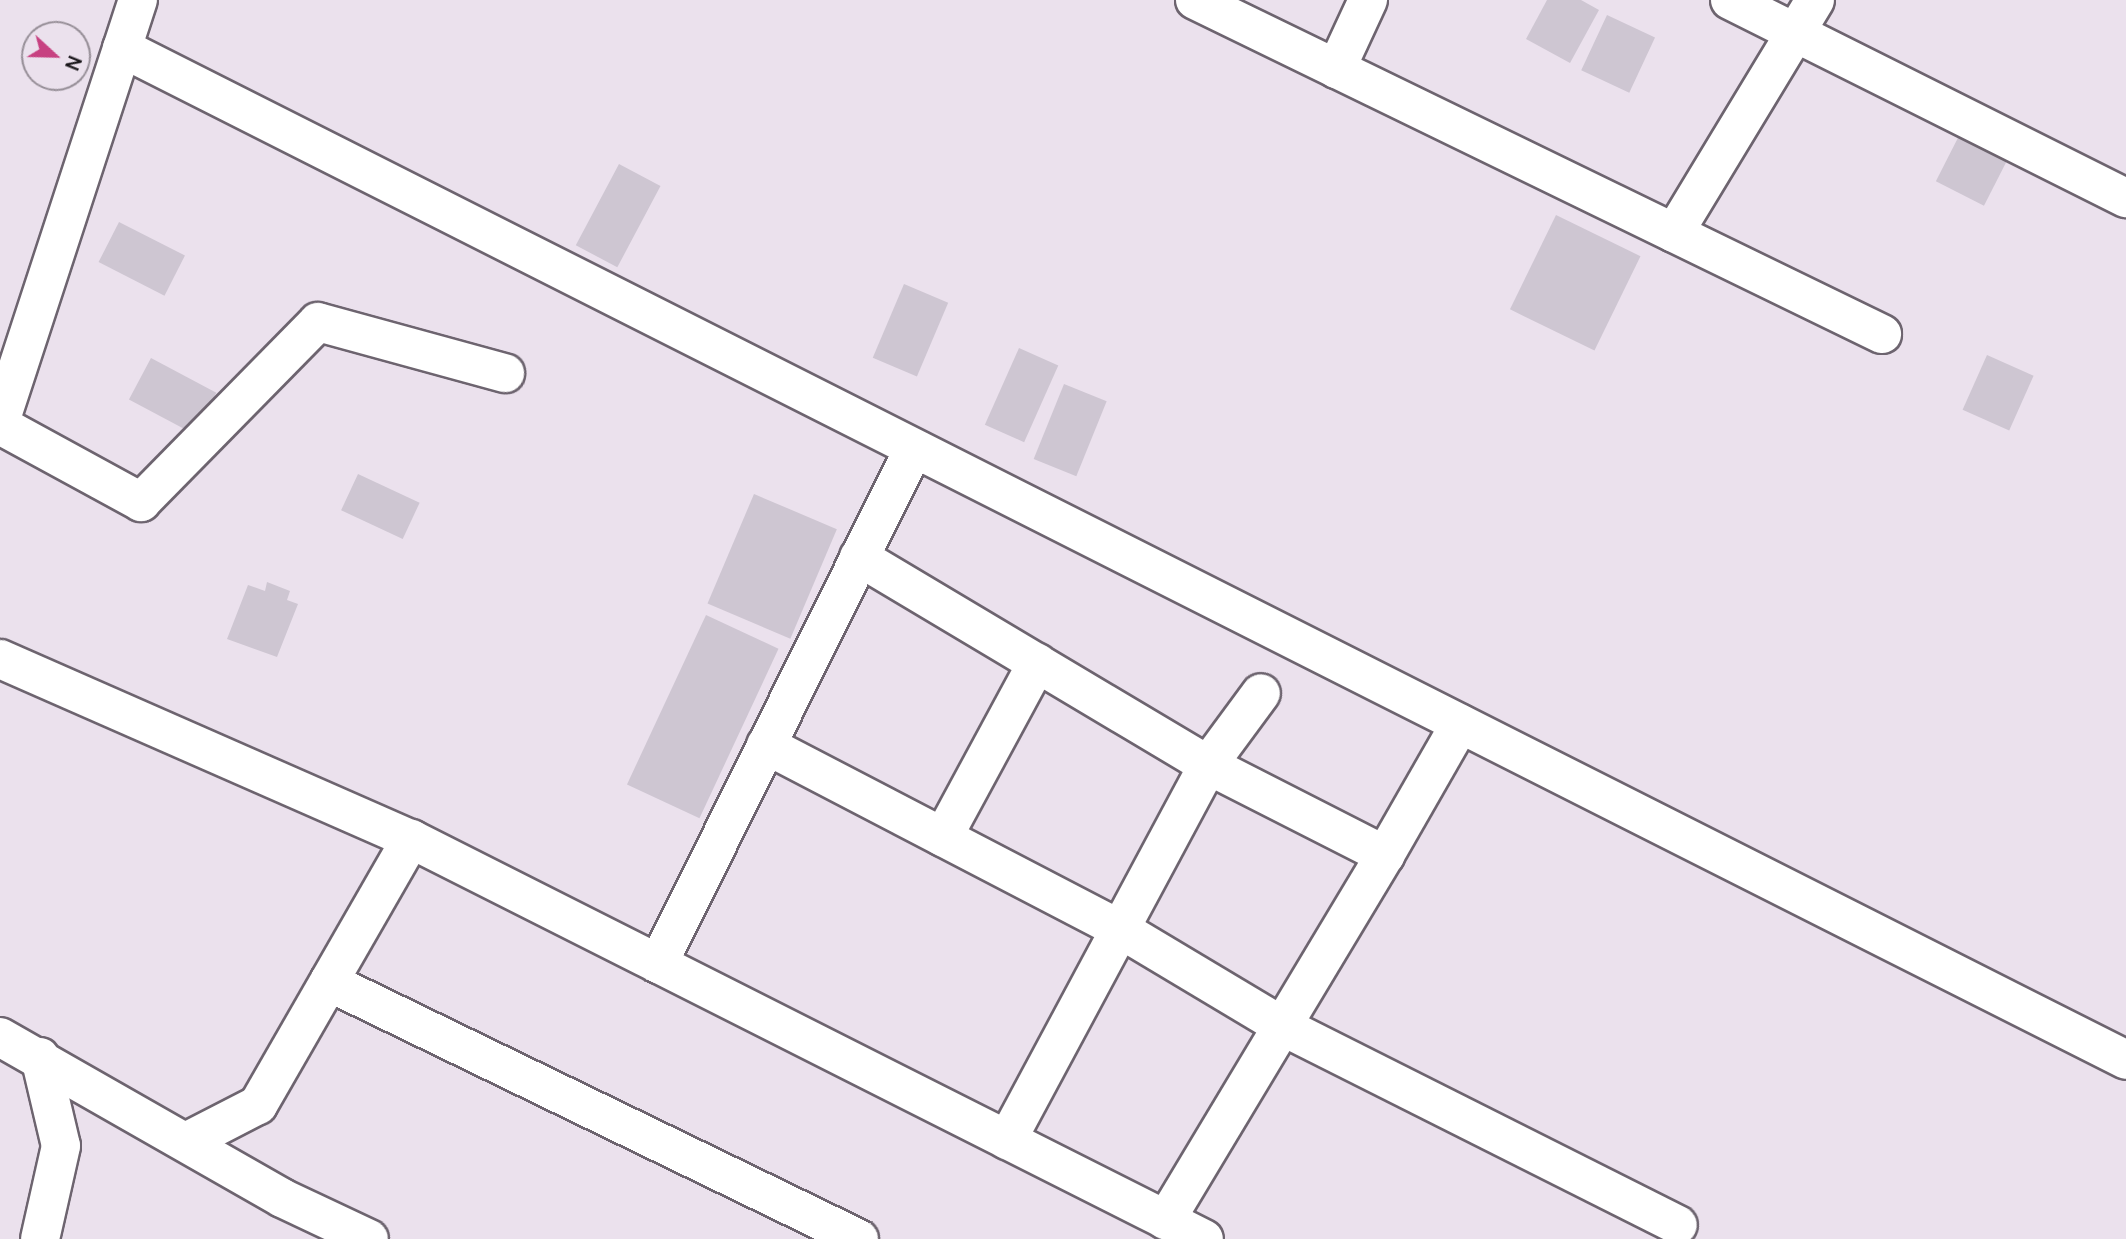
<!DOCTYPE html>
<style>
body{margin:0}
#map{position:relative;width:2126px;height:1239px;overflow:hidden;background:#ebe1ed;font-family:Manrope,sans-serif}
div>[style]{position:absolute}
.building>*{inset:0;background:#cec6d2;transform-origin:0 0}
.roads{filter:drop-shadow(2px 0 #6d646f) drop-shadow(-2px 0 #6d646f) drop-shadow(0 2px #6d646f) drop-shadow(0 -2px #6d646f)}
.minor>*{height:38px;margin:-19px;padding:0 19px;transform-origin:19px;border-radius:19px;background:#fff}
span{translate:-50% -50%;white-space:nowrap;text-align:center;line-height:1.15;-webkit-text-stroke:5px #ebe1ed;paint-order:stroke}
.north{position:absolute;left:21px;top:21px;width:70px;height:70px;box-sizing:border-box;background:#ebe1ed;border:2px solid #978f98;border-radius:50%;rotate:112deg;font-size:19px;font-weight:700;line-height:28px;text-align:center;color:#181519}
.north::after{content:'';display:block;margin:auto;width:24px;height:32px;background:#c74181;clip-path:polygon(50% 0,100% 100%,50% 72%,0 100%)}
</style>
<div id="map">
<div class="building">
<i style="clip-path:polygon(1547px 0,1581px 0,1599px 10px,1570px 63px,1526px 39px)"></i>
<i style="left:1607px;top:15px;width:53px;height:61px;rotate:25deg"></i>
<i style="left:1964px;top:126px;width:54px;height:62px;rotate:27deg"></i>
<i style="left:619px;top:164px;width:47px;height:92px;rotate:28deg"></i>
<i style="left:1556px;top:215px;width:94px;height:105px;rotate:26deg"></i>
<i style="left:119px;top:222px;width:74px;height:45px;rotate:27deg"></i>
<i style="left:904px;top:284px;width:48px;height:80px;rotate:23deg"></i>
<i style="left:1019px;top:348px;width:43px;height:84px;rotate:24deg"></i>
<i style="left:1987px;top:355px;width:51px;height:60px;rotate:24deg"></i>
<i style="left:151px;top:358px;width:74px;height:47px;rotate:28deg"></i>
<i style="left:1064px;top:384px;width:46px;height:81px;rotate:22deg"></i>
<i style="left:358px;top:474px;width:68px;height:40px;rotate:25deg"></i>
<i style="left:754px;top:494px;width:90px;height:119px;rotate:23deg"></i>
<i style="clip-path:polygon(267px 582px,290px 591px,287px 600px,298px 604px,277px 657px,227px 639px,248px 585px,265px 591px)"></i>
<i style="left:706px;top:615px;width:80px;height:187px;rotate:25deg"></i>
</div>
<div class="roads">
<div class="minor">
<i style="left:1195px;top:0;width:764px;rotate:25.93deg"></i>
<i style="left:1730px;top:0;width:443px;rotate:26.6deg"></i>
<i style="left:122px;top:48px;width:2245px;rotate:26.79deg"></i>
<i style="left:1336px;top:69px;width:76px;rotate:-65.1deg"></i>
<i style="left:1674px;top:233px;width:272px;rotate:-58.8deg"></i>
<i style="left:0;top:422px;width:444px;rotate:-71.9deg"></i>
<i style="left:0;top:425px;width:161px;rotate:28.6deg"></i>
<i style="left:141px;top:502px;width:252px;rotate:-45.5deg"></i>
<i style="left:318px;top:322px;width:194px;rotate:15.3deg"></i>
<i style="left:859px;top:557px;width:406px;rotate:30.8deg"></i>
<i style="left:1208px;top:765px;width:199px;rotate:27deg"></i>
<i style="left:1385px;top:855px;width:426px;rotate:121deg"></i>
<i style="left:0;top:659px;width:449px;rotate:23.7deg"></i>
<i style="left:411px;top:839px;width:888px;rotate:26.77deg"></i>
<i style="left:766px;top:745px;width:399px;rotate:27.5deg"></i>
<i style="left:1120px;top:929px;width:189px;rotate:30.9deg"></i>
<i style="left:1282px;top:1026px;width:443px;rotate:26.7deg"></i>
<i style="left:943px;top:837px;width:198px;rotate:-61.6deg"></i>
<i style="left:1385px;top:855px;width:151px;rotate:-60.2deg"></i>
<i style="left:658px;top:964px;width:576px;rotate:-63.61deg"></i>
<i style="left:329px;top:982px;width:589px;rotate:25.87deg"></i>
<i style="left:0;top:1037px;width:325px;rotate:29.7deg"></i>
<i style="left:282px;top:1198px;width:96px;rotate:25.2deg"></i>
<i style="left:40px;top:1057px;width:91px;rotate:76.7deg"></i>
<i style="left:61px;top:1146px;width:95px;rotate:102.7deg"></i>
<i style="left:1007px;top:1140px;width:425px;rotate:-61.8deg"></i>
<i style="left:1208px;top:765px;width:89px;rotate:-53.6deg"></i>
<i style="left:186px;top:1142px;width:81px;rotate:-27.2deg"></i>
<i style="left:258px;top:1105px;width:307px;rotate:-60.1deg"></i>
</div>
</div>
<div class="north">N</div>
</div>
